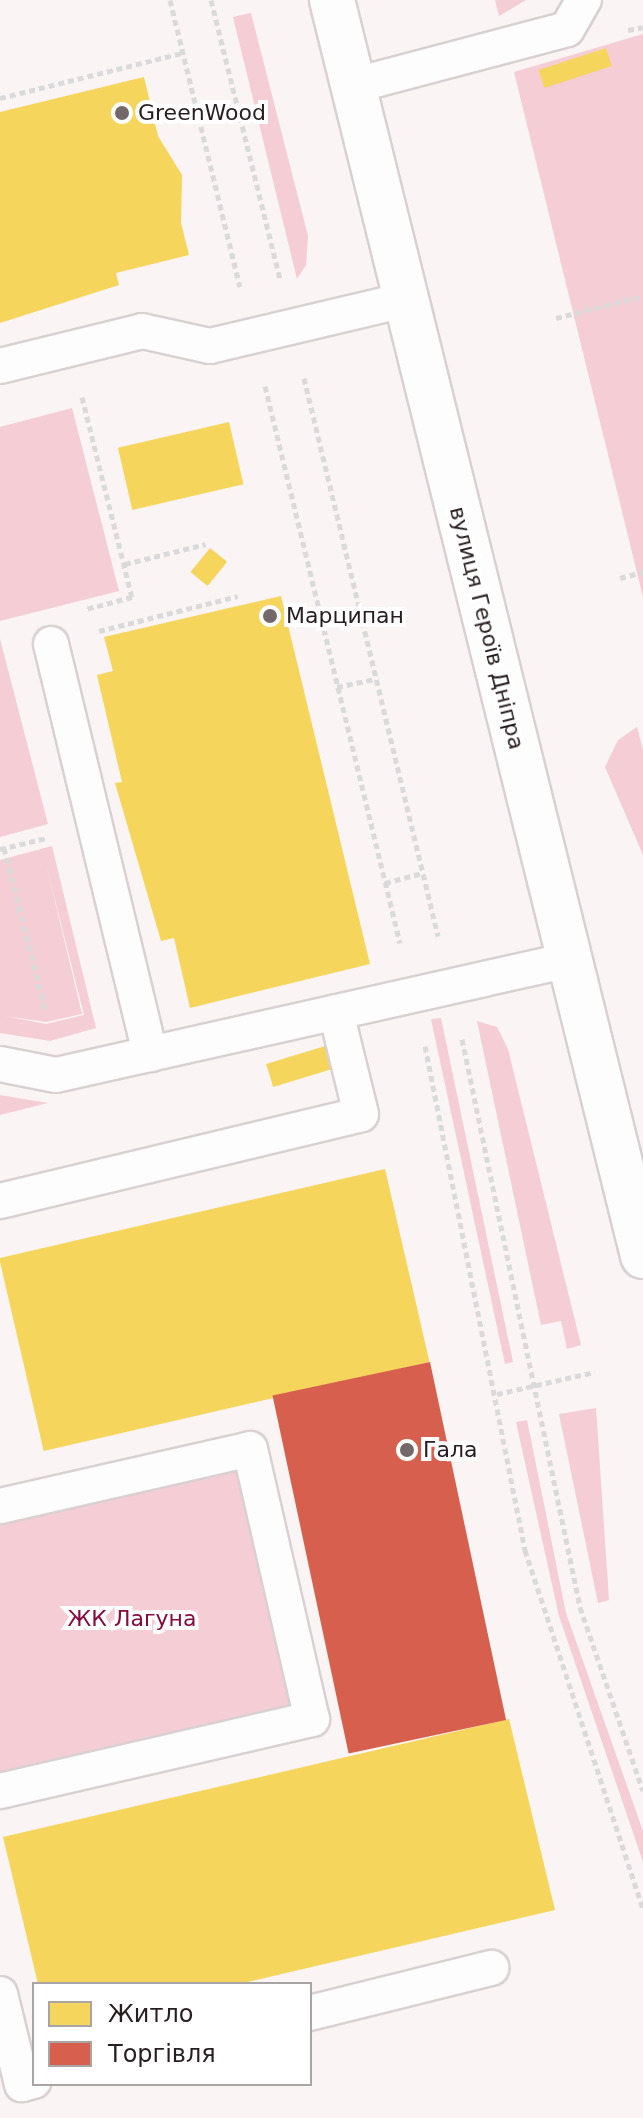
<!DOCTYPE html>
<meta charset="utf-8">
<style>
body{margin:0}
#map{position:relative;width:643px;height:2118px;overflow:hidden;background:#faf4f5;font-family:"DejaVu Sans",sans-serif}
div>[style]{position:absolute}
.green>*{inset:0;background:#f4cdd5}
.homes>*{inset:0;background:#f6d55c;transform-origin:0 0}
.shops>*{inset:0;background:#d6604d;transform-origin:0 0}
.path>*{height:5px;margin-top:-2.5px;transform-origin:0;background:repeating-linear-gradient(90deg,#dbdada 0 6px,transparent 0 10px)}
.roads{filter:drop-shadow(2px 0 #d9d0d2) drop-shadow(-2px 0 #d9d0d2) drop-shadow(0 2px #d9d0d2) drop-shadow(0 -2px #d9d0d2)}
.service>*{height:34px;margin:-17px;padding:0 17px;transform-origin:17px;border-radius:17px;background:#fefdfe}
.secondary>*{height:44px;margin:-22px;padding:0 22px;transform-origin:22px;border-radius:22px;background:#fefdfe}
.dots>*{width:22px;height:22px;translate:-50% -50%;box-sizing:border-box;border:4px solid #fff;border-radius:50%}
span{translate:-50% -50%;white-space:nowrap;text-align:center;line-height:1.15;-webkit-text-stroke:8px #fff;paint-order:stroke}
.poi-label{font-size:22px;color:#281d1f}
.left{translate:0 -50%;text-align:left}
.street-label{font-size:22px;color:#281d1f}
.park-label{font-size:22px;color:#880b3f}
.legend{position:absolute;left:32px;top:1982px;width:280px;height:104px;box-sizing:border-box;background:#fff;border:2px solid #a9a5a5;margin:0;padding:10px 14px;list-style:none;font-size:24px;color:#281d1f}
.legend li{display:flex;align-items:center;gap:16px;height:40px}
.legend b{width:40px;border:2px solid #a9a5a5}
</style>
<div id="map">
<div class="green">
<i style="clip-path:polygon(495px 0,526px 0,499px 16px)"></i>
<i style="clip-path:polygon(251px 13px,308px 236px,306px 265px,297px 279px,233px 17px)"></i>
<i style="clip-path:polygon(643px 34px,643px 597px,514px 72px)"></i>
<i style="clip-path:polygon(72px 408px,119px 591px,0 621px,0 427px)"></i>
<i style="clip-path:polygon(0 639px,48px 824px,0 837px)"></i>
<i style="clip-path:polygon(637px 727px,643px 750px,643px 855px,605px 767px,618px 740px)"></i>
<i style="clip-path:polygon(evenodd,52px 846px,96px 1028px,50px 1041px,0 1033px,0 860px,52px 846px,46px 864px,84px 1015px,46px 1024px,5px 1016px,46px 1022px,82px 1014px,46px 864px)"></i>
<i style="clip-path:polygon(441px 1018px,513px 1362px,505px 1364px,431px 1019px)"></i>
<i style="clip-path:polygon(477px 1021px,497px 1027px,508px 1049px,581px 1345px,567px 1349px,561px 1321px,541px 1325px)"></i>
<i style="clip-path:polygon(0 1095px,48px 1103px,0 1115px)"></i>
<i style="clip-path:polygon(596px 1408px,609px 1600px,598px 1603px,559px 1414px)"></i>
<i style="clip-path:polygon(527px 1420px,566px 1613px,643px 1831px,643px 1862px,559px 1616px,516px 1422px)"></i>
<i style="clip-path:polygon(236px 1468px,291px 1710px,0 1778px,0 1522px)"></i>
</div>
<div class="homes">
<i style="left:606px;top:48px;width:19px;height:71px;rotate:72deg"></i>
<i style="clip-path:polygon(144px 77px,158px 136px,182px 175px,181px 223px,189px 255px,116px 273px,119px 285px,0 323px,0 112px)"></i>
<i style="left:229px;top:422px;width:64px;height:114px;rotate:77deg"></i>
<i style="left:210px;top:548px;width:22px;height:31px;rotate:39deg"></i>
<i style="clip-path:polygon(281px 596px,370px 964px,190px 1008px,174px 938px,161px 941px,115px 783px,122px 782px,97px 675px,113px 671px,104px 637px)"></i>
<i style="left:335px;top:1043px;width:24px;height:72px;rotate:73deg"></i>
<i style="left:385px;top:1169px;width:198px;height:396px;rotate:77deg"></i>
<i style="clip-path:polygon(509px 1719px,555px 1910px,239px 1984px,38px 1984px,3px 1837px)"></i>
</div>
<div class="shops">
<i style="left:430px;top:1362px;width:366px;height:161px;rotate:78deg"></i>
</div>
<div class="path">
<i style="left:170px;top:0;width:295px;rotate:76.3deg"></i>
<i style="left:211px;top:0;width:287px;rotate:76.1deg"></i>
<i style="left:628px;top:30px;width:15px;rotate:-11deg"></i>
<i style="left:0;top:98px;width:187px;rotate:-13.9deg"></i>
<i style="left:556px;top:318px;width:90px;rotate:-14.2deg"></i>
<i style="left:304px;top:378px;width:574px;rotate:76.5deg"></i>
<i style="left:265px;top:386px;width:573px;rotate:76.38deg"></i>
<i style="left:82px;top:397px;width:206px;rotate:76deg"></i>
<i style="left:132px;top:597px;width:48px;rotate:165.4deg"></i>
<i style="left:125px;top:564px;width:83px;rotate:-13.9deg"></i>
<i style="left:620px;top:578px;width:24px;rotate:-15deg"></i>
<i style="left:99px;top:631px;width:143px;rotate:-14.1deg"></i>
<i style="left:337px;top:687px;width:39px;rotate:-12deg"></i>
<i style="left:4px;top:848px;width:170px;rotate:75.7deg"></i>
<i style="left:0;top:849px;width:47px;rotate:-13.4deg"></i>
<i style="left:385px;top:883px;width:39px;rotate:-15deg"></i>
<i style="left:462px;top:1039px;width:580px;rotate:78.26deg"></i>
<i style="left:580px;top:1607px;width:194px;rotate:71.1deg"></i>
<i style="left:425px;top:1046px;width:514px;rotate:78.78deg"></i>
<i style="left:525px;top:1550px;width:377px;rotate:71.8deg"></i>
<i style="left:497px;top:1394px;width:100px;rotate:-12.7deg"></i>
</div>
<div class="roads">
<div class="service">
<i style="left:352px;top:86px;width:222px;rotate:-14.8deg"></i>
<i style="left:567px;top:29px;width:34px;rotate:-60deg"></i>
<i style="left:0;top:366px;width:146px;rotate:-13.8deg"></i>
<i style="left:142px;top:331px;width:70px;rotate:12.4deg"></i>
<i style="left:210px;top:346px;width:200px;rotate:-13.3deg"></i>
<i style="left:51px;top:644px;width:422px;rotate:76.4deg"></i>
<i style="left:0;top:1064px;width:57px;rotate:11.1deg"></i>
<i style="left:56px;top:1075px;width:526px;rotate:-12.64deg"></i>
<i style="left:0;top:1201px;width:371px;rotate:-13.5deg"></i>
<i style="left:361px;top:1114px;width:105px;rotate:-103.8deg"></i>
<i style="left:0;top:1506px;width:256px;rotate:-12.8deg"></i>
<i style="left:250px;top:1449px;width:277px;rotate:77.1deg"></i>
<i style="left:312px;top:1719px;width:320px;rotate:167deg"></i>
<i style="left:0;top:1994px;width:93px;rotate:76.3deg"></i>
<i style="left:22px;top:2084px;width:12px;rotate:-14deg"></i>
<i style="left:310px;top:2013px;width:187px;rotate:-14deg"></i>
</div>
<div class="secondary">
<i style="left:332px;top:0;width:1294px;rotate:76.09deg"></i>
</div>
</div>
<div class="dots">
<i style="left:122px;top:113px;background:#72686a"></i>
<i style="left:270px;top:616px;background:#72686a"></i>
<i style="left:407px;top:1450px;background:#72686a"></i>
</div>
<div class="poi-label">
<span class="left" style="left:138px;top:113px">GreenWood</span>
<span class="left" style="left:286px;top:616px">Марципан</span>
<span class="left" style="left:423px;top:1450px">Гала</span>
</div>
<div class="street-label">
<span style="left:487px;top:628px;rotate:76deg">вулиця Героїв Дніпра</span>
</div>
<div class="park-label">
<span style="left:132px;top:1619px">ЖК Лагуна</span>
</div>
<ul class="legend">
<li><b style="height:22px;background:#f6d55c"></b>Житло</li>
<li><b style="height:22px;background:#d6604d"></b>Торгівля</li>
</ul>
</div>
